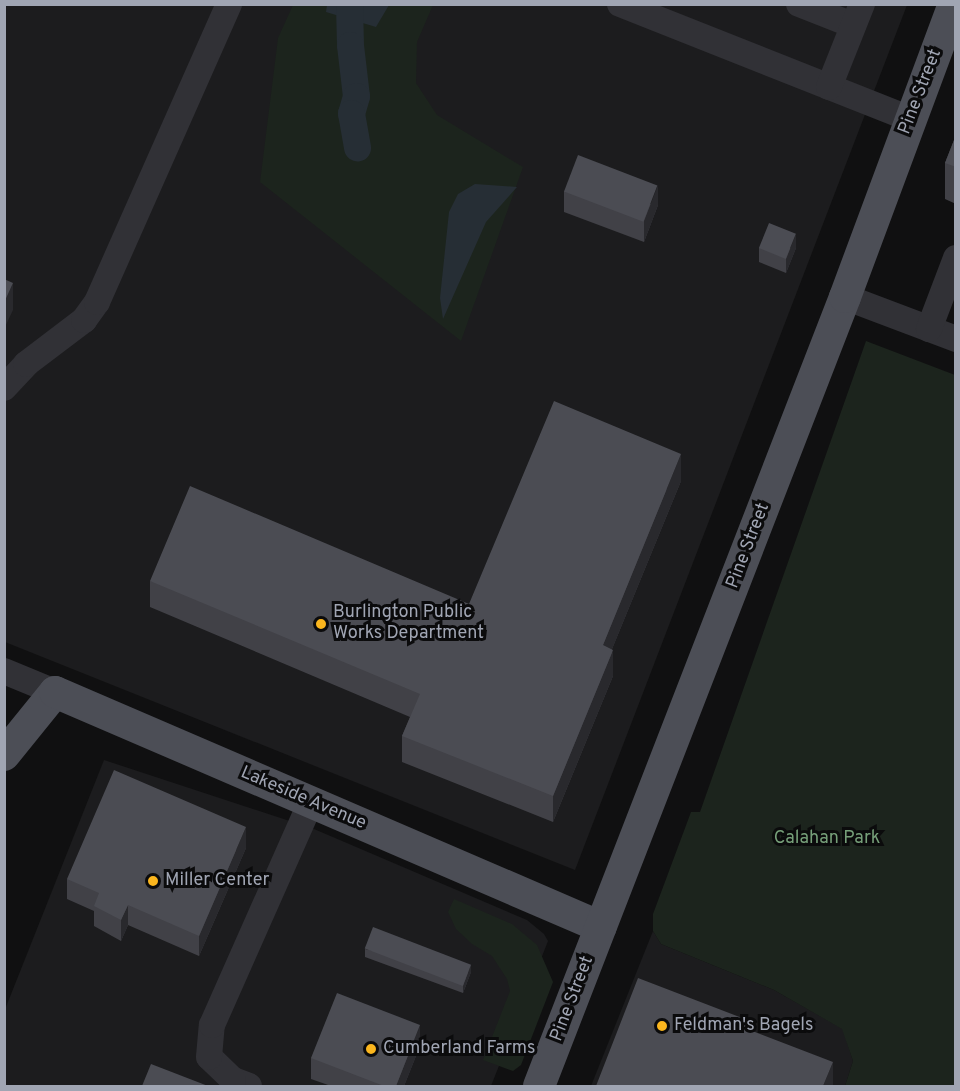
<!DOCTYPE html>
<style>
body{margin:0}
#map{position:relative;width:960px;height:1091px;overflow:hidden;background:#101011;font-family:Overpass,sans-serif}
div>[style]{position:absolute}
.built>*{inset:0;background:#1c1c1e}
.green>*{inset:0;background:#1c241d}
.water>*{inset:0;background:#262e35}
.canal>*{height:27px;margin:-13.5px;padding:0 13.5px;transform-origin:13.5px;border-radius:13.5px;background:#262e35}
.minor>*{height:26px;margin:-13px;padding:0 13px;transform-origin:13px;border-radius:13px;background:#313136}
.major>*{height:32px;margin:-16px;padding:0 16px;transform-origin:16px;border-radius:16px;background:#4c4e56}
.wall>*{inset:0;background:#414147}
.shaded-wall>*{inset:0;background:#29292d}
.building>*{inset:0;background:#4b4c53;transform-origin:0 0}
.dots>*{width:16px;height:16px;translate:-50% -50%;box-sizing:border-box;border:3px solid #0b0b0c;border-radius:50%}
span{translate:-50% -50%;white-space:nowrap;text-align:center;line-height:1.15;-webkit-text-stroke:6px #0b0b0c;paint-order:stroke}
.street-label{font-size:18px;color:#a0a5b3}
.poi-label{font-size:18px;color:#a0a5b3}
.left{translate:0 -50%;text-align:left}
.park-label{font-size:18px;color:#769f79}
.frame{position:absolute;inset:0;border:6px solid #a0a5b3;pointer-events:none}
</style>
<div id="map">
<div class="built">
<i style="clip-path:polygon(4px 5px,907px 5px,575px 870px,5px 642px)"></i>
<i style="clip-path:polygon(104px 760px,314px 829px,527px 920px,544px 934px,548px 941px,491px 1086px,5px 1086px,4px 1012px)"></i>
<i style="clip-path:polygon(653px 931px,661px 944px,774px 990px,843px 1029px,853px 1061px,845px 1086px,591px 1086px)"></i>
</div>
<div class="green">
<i style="clip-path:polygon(293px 5px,433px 5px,417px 42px,416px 83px,437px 115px,523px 167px,461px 341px,260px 182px,278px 38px)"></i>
<i style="clip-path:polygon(866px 341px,955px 375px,955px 1086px,845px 1086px,853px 1061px,842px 1029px,774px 990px,661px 944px,653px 931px,653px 914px,691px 812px,700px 812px)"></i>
<i style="clip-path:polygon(454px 899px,512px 924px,537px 945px,553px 982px,521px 1065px,513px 1071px,483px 1060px,510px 991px,507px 979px,492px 956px,472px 944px,456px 929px,448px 912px)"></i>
</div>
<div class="water">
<i style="clip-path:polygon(327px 5px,327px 4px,389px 5px,376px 27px,326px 12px)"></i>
<i style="clip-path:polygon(475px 184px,517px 187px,486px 222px,443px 319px,440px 298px,449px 212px,458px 194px)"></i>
</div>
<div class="canal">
<i style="left:349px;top:4px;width:41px;rotate:88.6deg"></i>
<i style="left:350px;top:45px;width:51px;rotate:83.3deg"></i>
<i style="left:356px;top:96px;width:18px;rotate:106deg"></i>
<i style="left:351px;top:113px;width:35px;rotate:80deg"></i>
</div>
<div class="minor">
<i style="left:620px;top:4px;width:313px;rotate:21.6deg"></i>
<i style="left:799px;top:4px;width:58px;rotate:21.3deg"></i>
<i style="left:829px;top:87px;width:89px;rotate:-68.3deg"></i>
<i style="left:845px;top:297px;width:119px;rotate:20.7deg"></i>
<i style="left:929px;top:329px;width:76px;rotate:-69.2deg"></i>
<i style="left:4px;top:388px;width:33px;rotate:-47deg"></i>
<i style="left:26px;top:364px;width:73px;rotate:-37.2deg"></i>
<i style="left:84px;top:320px;width:22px;rotate:-54deg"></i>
<i style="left:97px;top:302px;width:326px;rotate:-66.1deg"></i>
<i style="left:4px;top:671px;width:55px;rotate:22.4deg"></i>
<i style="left:249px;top:1086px;width:17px;rotate:-159deg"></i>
<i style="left:233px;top:1080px;width:33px;rotate:-136deg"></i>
<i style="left:209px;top:1057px;width:32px;rotate:-85deg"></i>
<i style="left:212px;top:1025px;width:244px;rotate:-66.1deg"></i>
</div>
<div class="major">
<i style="left:4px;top:755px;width:81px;rotate:-51deg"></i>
<i style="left:55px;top:692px;width:594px;rotate:23.29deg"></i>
<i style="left:539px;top:1086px;width:846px;rotate:-68.8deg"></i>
<i style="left:845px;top:297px;width:313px;rotate:-69.6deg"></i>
</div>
<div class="wall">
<i style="clip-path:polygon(956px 135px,956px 204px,945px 199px,945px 163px)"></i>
<i style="clip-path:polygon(564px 191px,658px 205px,644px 242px,564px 212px)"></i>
<i style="clip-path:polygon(759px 248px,796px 248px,786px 273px,759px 262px)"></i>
<i style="clip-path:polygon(681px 481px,612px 649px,613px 676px,553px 822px,402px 762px,402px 736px,410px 717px,150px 607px,150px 581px,469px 604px)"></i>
<i style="clip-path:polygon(246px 848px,199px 956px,128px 925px,121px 941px,94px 926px,94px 911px,67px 899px,67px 879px)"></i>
<i style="clip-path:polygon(365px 949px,471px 972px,463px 993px,365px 957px)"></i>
<i style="clip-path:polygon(420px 1046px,404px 1086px,331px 1086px,311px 1079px,311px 1058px)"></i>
</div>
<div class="shaded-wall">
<i style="clip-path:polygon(658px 185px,658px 205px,644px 242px,644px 221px)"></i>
<i style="clip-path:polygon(796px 234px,796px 248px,786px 273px,786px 259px)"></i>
<i style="clip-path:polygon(13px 283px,13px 310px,4px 329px,4px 303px)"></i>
<i style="clip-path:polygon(681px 454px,681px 481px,603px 671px,603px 645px)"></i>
<i style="clip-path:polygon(613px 650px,613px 676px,553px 822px,553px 796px)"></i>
<i style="clip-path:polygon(246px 827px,246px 848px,199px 956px,199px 936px)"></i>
<i style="clip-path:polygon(128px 905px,128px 925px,121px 941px,121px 920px)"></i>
<i style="clip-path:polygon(471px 964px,471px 972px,463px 993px,463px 986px)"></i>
<i style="clip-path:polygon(420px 1025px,420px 1046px,404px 1086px,396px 1086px)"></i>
<i style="clip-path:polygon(833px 1062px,833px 1086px,823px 1086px)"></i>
</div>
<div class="building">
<i style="clip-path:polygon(956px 135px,956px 167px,945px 163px)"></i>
<i style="left:578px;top:155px;width:85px;height:39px;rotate:21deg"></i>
<i style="left:769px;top:223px;width:29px;height:27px;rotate:22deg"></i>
<i style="clip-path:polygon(4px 279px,13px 283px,4px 303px)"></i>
<i style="clip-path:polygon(554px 401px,681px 454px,603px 645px,613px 650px,553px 796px,402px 736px,420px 694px,150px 581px,190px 486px,469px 604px)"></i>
<i style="clip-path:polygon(114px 770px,246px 827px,199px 936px,128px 905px,121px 920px,94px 906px,99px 893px,67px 879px)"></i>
<i style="left:373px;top:927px;width:105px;height:23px;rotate:21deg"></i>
<i style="clip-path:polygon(638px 978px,750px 1021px,747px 1029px,833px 1062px,823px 1086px,596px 1086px)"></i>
<i style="clip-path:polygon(337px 993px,420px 1025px,396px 1086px,384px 1086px,311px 1058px)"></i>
<i style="clip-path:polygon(151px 1064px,208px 1086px,142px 1086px)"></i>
</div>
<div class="dots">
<i style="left:321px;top:624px;background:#fbb61e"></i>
<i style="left:153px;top:881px;background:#fbb61e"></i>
<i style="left:662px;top:1026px;background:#fbb61e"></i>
<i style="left:371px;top:1049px;background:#fbb61e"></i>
</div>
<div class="street-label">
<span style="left:921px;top:92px;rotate:-69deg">Pine Street</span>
<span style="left:749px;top:546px;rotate:-69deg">Pine Street</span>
<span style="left:303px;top:799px;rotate:23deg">Lakeside Avenue</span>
<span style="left:573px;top:999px;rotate:-69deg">Pine Street</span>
</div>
<div class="poi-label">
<span class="left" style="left:333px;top:624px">Burlington Public<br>Works Department</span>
<span class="left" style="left:165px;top:881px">Miller Center</span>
<span class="left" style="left:674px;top:1026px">Feldman's Bagels</span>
<span class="left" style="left:383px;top:1049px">Cumberland Farms</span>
</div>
<div class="park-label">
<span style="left:827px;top:839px">Calahan Park</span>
</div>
<div class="frame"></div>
</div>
